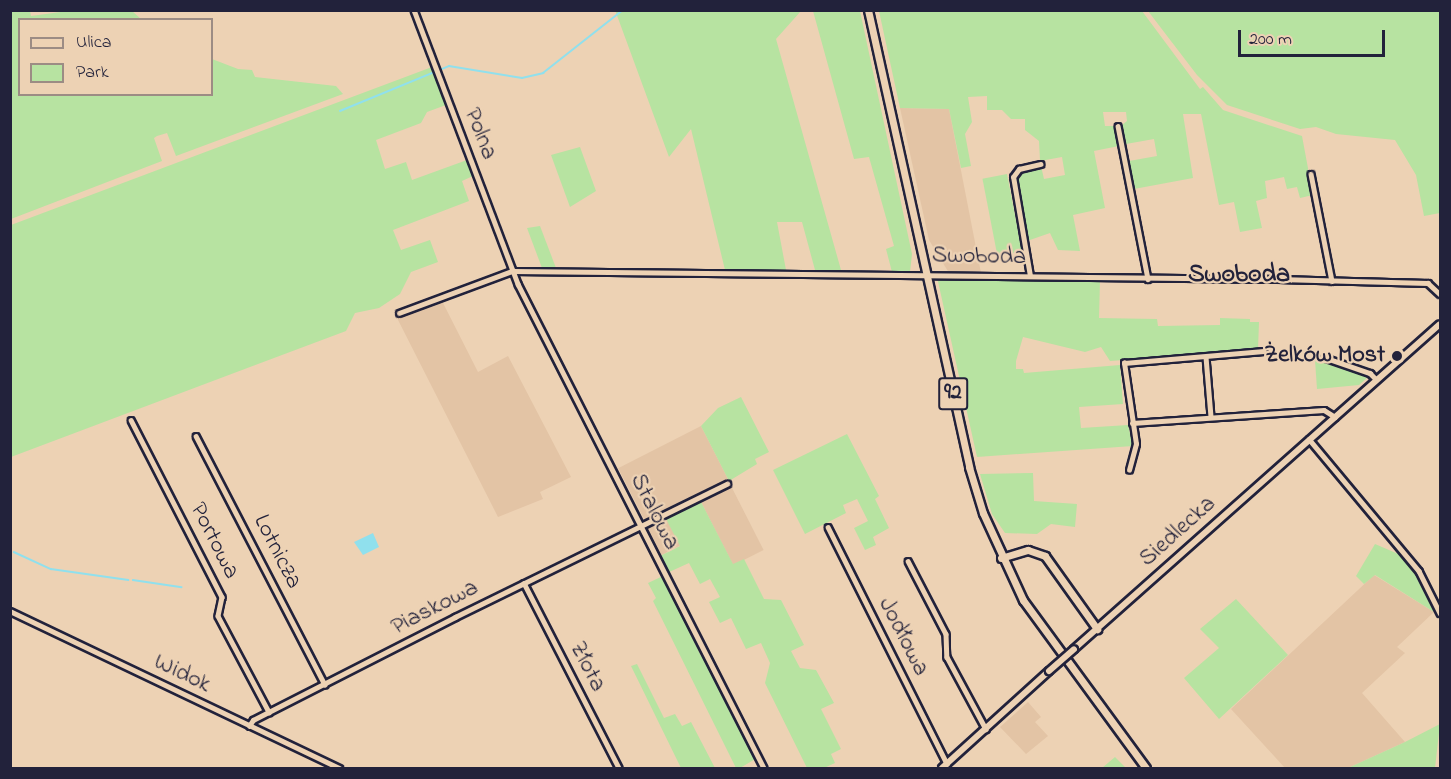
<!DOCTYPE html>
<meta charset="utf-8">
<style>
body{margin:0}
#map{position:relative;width:1451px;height:779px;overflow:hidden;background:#edd2b4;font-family:"Indie Flower",sans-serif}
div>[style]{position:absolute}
.built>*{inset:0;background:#e3c4a5;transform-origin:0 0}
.green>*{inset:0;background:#b7e3a1;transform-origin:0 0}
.water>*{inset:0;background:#90e0ed}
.stream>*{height:1.5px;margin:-0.75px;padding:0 0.75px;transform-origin:0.75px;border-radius:0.75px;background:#90e0ed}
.roads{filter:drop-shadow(2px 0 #22223b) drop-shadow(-2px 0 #22223b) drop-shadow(0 2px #22223b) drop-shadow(0 -2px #22223b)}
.street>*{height:4.5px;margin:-2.25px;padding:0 2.25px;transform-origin:2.25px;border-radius:2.25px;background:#edd2b4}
.secondary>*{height:6px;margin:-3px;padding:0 3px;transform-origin:3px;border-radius:3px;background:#edd2b4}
.primary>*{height:7px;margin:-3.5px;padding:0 3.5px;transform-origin:3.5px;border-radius:3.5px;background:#edd2b4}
.bridges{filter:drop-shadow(2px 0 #22223b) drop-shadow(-2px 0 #22223b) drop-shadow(0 2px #22223b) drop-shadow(0 -2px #22223b)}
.secondary-bridge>*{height:6px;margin:-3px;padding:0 3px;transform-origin:3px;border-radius:3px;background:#edd2b4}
.dots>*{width:16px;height:16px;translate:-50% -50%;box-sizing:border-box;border:3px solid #edd2b4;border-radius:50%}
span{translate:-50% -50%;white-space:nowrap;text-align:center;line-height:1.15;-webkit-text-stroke:4.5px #edd2b4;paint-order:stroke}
.shield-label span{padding:2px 4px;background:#edd2b4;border:2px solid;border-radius:4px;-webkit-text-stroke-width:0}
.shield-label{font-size:22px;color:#22223b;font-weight:700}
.street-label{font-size:24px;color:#22223b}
.poi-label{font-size:24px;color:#22223b;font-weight:700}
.right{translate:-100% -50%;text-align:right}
.neighbourhood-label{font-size:26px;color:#22223b;font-weight:700}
.frame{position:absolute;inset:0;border:12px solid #22223b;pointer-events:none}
.legend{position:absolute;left:18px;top:18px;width:195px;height:78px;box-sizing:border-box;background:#edd2b4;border:2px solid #9c8c84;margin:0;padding:8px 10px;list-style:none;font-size:18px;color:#22223b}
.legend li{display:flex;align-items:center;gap:12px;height:30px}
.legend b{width:30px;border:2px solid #9c8c84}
.scale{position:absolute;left:1238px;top:30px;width:147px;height:27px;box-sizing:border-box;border:3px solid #22223b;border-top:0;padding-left:8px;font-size:18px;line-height:21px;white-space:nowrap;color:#22223b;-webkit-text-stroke:4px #edd2b4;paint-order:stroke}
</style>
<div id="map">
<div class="built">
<i style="clip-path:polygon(900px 108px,949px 109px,981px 273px,949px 273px,929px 240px)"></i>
<i style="clip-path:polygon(441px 299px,478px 372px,508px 356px,571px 477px,540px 492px,543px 499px,498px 517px,396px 316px)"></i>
<i style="left:701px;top:426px;width:62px;height:93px;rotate:63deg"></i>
<i style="left:730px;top:484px;width:74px;height:34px;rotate:63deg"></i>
<i style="left:666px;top:518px;width:31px;height:24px;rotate:63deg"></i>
<i style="clip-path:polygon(1374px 575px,1434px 612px,1397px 647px,1405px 653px,1362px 693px,1405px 742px,1348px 768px,1285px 768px,1231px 709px)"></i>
<i style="clip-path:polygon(1028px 702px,1041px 717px,1035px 722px,1048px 736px,1026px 754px,1000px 727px)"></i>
</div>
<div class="green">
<i style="clip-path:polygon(11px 10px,30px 11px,31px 16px,68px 11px,132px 11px,141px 19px,20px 20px,20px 94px,212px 94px,212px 59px,238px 69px,252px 70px,255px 77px,336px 86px,343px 94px,176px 156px,167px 133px,157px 136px,154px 138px,162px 161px,11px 219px)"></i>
<i style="clip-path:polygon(615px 10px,801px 11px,776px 39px,841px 270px,815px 270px,802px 222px,777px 222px,786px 270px,725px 270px,691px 129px,669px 157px)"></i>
<i style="clip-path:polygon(813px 11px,860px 11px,912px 254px,910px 272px,892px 272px,886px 249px,894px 246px,869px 157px,854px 159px)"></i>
<i style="clip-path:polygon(879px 11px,1142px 11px,1200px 89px,1203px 87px,1223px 110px,1302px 136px,1313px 195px,1300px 198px,1297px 187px,1287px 189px,1284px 177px,1265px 181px,1267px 198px,1256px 201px,1262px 228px,1240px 232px,1234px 202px,1219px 205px,1201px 114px,1183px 114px,1193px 178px,1134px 189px,1129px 161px,1157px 156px,1154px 139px,1126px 144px,1122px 125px,1127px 121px,1126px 112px,1103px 112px,1105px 126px,1116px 126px,1119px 146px,1094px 151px,1105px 208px,1073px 215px,1080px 251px,1058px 250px,1050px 233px,1027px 241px,1015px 174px,1041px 166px,1044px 179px,1065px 175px,1062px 157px,1040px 161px,1039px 141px,1025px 130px,1025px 119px,1011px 119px,1002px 110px,987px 110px,987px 96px,968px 97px,972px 122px,965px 134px,971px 166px,961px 168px,949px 109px,900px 108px)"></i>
<i style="clip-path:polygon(1148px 11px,1440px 11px,1440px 213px,1424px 216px,1416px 175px,1395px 140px,1336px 134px,1316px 127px,1300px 129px,1227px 105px,1197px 75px)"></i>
<i style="clip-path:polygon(432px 67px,446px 105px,427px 112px,421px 123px,376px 140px,385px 169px,406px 162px,412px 180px,467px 160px,473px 176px,462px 181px,469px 201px,393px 230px,401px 250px,430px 240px,438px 262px,411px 272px,400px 294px,379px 308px,355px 313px,346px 331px,11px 457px,11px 225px)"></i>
<i style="clip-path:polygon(580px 147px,596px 191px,570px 207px,551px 155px)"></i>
<i style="left:1007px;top:174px;width:79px;height:25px;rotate:79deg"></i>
<i style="clip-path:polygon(540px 226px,556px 268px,542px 268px,527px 228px)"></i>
<i style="clip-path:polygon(937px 277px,1100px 281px,1099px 318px,1157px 319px,1158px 326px,1220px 325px,1220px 318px,1250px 319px,1250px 322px,1259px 322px,1258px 350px,1110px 361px,1101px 347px,1085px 352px,1023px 337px,1016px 361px,1016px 369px,1023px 369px,1024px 373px,1120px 365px,1123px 404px,1079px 407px,1081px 428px,1128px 425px,1133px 446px,977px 457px)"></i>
<i style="clip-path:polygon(1315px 360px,1368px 377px,1359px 385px,1317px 389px)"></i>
<i style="clip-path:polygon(741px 397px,769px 452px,755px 459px,757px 464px,729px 481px,701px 426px,718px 408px)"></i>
<i style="clip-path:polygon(847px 434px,879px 496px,875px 499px,889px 528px,873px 537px,876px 545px,865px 550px,854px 528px,868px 521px,857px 499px,843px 505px,846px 513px,805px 534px,773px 470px)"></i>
<i style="clip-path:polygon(1033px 473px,1034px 501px,1077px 504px,1075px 527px,1051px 524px,1037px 534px,1005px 533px,992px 514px,980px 474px)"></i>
<i style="clip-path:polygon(700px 500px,733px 564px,744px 559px,764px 599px,781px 600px,804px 645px,791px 651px,800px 668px,816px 670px,834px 703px,821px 709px,841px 749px,831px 754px,835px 763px,824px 768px,807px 768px,765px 683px,770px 663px,761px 643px,746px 649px,731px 618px,720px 623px,709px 602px,720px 597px,710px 579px,700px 584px,689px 563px,667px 573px,658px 557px,680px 546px,665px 517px)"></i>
<i style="clip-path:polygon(1375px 544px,1403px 556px,1415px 569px,1434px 612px,1375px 575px,1364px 584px,1356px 576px)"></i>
<i style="clip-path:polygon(663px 576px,701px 656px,705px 655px,757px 758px,740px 768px,736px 768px,653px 601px,656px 598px,648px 583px)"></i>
<i style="clip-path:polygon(1236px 599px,1288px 655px,1219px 719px,1184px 678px,1219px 648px,1200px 629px)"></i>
<i style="clip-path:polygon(637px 664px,664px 718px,675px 714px,682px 726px,691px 722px,715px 768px,681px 768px,631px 666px)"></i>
<i style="clip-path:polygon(1440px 724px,1435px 768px,1348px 768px,1405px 742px)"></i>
<i style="clip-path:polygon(1115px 757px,1126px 768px,1101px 768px,1102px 768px)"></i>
</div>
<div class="water">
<i style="clip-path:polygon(373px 533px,379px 547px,363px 555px,354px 542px)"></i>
</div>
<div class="stream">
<i style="left:340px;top:111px;width:118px;rotate:-22.4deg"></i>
<i style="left:449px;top:66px;width:74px;rotate:9.3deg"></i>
<i style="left:522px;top:78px;width:22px;rotate:-13deg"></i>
<i style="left:543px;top:73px;width:102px;rotate:-38.2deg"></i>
<i style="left:14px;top:552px;width:41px;rotate:24.7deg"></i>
<i style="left:51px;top:569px;width:78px;rotate:8.1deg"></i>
<i style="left:133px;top:580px;width:49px;rotate:8.3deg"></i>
</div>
<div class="roads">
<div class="street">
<i style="left:414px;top:10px;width:293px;rotate:69.2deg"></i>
<i style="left:518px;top:284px;width:543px;rotate:63.06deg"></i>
<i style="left:1118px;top:126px;width:156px;rotate:78.9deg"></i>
<i style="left:1311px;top:174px;width:109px;rotate:78.9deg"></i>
<i style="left:1030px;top:276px;width:100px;rotate:-99.7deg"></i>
<i style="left:1013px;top:177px;width:10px;rotate:-53deg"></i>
<i style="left:1019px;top:169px;width:22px;rotate:-13deg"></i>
<i style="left:399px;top:313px;width:121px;rotate:-20.4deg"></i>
<i style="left:512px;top:271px;width:766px;rotate:0.6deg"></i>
<i style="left:1278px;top:279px;width:150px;rotate:1.5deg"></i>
<i style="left:1428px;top:283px;width:16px;rotate:43deg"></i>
<i style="left:1206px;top:357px;width:60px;rotate:85.2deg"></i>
<i style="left:1323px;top:357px;width:50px;rotate:18.8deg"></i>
<i style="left:1370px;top:373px;width:8px;rotate:45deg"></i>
<i style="left:131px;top:420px;width:199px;rotate:62.8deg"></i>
<i style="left:222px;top:597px;width:19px;rotate:102deg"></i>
<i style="left:218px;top:616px;width:109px;rotate:62deg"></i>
<i style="left:1132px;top:423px;width:192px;rotate:-3.9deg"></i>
<i style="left:1324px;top:410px;width:13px;rotate:32deg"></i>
<i style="left:196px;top:436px;width:280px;rotate:62.6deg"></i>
<i style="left:1309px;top:439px;width:172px;rotate:50.2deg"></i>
<i style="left:1419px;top:571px;width:47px;rotate:63.4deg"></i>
<i style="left:1129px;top:470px;width:27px;rotate:-75deg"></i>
<i style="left:1136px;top:444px;width:82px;rotate:-98.4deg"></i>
<i style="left:1124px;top:363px;width:140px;rotate:-4.9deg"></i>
<i style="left:828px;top:527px;width:265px;rotate:63.3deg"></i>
<i style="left:908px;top:561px;width:82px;rotate:62.5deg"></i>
<i style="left:946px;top:634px;width:23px;rotate:88deg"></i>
<i style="left:947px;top:657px;width:82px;rotate:61.6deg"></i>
<i style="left:524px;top:583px;width:208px;rotate:62.8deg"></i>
<i style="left:10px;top:611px;width:365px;rotate:25.5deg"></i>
<i style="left:249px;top:726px;width:7px;rotate:-56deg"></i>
<i style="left:253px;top:720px;width:227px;rotate:-27deg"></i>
<i style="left:455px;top:617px;width:303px;rotate:-26.1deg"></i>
</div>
<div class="secondary">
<i style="left:1074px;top:649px;width:489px;rotate:-41.6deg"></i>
<i style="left:942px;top:768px;width:144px;rotate:-42.2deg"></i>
</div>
<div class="primary">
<i style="left:868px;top:10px;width:468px;rotate:77.5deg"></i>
<i style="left:969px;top:467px;width:48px;rotate:73.1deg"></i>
<i style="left:983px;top:513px;width:96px;rotate:65.3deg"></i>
<i style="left:1023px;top:600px;width:208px;rotate:53.8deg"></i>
<i style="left:1001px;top:558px;width:28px;rotate:-17deg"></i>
<i style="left:1028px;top:550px;width:18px;rotate:19deg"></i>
<i style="left:1045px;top:556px;width:90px;rotate:54.5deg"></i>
</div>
</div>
<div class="bridges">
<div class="secondary-bridge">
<i style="left:1049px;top:671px;width:33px;rotate:-41deg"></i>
</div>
</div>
<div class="dots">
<i style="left:1397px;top:356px;background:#22223b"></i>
</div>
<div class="shield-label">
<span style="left:953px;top:394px">92</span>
</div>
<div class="street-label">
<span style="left:480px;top:134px;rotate:69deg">Polna</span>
<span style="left:979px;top:257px;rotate:1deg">Swoboda</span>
<span style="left:654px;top:512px;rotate:63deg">Stalowa</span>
<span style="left:1178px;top:532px;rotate:-42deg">Siedlecka</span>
<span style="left:214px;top:541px;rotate:63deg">Portowa</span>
<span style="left:277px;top:552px;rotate:63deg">Lotnicza</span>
<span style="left:435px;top:608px;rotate:-27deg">Piaskowa</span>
<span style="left:903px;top:637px;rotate:63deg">Jodłowa</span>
<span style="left:587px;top:667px;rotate:63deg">Złota</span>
<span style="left:182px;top:674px;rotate:26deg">Widok</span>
</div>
<div class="poi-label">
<span class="right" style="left:1385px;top:356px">Żelków Most</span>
</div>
<div class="neighbourhood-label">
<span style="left:1239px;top:276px">Swoboda</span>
</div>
<div class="frame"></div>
<ul class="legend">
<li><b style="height:8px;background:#edd2b4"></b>Ulica</li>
<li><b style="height:16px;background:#b7e3a1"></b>Park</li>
</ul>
<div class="scale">200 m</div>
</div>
